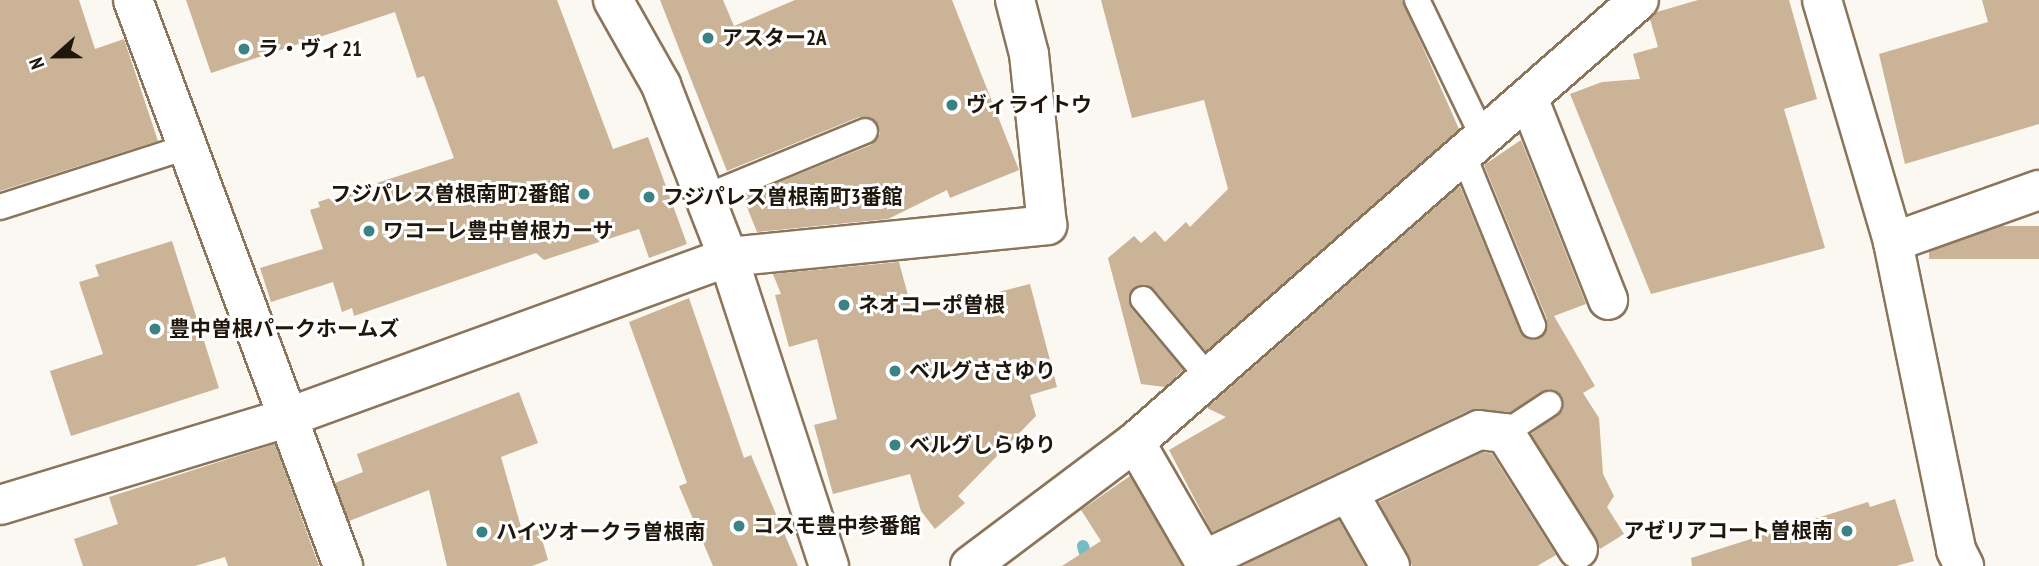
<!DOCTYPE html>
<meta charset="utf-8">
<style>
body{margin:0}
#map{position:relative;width:2039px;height:566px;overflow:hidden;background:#fbf7f1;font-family:"PT Sans Narrow","Noto Sans JP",sans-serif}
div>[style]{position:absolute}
.stream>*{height:12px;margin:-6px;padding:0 6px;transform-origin:6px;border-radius:6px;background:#72bec0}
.building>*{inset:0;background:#cab397;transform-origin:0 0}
.roads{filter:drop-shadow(2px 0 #8a755b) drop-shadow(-2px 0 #8a755b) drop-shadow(0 2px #8a755b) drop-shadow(0 -2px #8a755b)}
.service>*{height:24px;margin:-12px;padding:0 12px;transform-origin:12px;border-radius:12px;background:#fff}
.minor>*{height:38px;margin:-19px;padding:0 19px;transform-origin:19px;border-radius:19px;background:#fff}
.dots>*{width:19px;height:19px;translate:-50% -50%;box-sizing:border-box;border:4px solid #fff;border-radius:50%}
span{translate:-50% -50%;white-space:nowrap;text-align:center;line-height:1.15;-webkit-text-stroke:6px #fff;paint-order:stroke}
.poi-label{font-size:21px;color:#1f170c;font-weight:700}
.left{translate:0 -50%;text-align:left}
.right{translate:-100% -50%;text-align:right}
.north{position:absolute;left:21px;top:21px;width:70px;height:70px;-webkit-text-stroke:5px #fff;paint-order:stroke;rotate:249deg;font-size:19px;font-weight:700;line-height:28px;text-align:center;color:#1f170c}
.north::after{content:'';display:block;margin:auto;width:24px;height:32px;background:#1f170c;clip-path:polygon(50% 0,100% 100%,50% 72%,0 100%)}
</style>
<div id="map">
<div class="stream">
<i style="left:1083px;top:546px;width:21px;rotate:73deg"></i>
</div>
<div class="building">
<i style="clip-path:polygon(0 0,79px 0,95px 49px,124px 39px,158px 141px,0 191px)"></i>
<i style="clip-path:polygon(186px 0,557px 0,613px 149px,648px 137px,687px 244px,649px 258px,639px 229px,544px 260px,536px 253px,354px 316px,352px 308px,342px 312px,333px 282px,271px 302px,260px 268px,323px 249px,310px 210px,320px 207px,318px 202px,454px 158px,424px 76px,417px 78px,395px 12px,211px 73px)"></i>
<i style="clip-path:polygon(660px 0,723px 0,734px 26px,795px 0,952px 0,1019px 170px,950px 198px,947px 190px,888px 219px,757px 232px,743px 197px,871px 145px,880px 134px,878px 125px,859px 117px,727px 171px)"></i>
<i style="clip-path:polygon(1101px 0,1402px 0,1459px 129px,1206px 351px,1154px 289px,1133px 288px,1131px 308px,1183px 370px,1165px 387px,1141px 384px,1108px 258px,1134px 236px,1141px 243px,1155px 231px,1165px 242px,1186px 222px,1190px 227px,1228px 189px,1204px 100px,1132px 118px)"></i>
<i style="clip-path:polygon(1698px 0,1789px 0,1817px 99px,1784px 109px,1825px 248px,1651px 294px,1570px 94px,1602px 82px,1640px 79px,1633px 54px,1658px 47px,1650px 19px,1657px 12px)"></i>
<i style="clip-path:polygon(1982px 0,2039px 0,2039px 124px,1905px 164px,1879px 54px,1988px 22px)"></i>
<i style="clip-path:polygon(1521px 140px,1586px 304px,1554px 316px,1595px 386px,1583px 393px,1599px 418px,1603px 474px,1614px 496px,1607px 507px,1624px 534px,1600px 549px,1531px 434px,1563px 410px,1562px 396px,1549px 389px,1510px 412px,1470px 410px,1212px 532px,1169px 450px,1226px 417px,1207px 408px,1460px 186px,1520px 331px,1532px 340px,1544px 335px,1547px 319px,1484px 165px)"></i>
<i style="left:2039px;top:226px;width:33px;height:110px;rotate:90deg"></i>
<i style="clip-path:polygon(172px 241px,219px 388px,71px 436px,50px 371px,103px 354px,79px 282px,99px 276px,95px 265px)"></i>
<i style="clip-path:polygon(899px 262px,913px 314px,1030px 284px,1057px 387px,1030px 395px,1036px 416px,958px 496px,965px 503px,935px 529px,921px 511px,910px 474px,833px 494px,814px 425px,837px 419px,817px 339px,789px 347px,775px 295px,781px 294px,773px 274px)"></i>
<i style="clip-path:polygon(689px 298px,744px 458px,751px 455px,798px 566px,713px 566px,679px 486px,687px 483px,629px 322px)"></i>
<i style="clip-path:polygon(519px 392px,538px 443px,501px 457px,523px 534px,539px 529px,548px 560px,532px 566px,447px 566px,429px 490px,349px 521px,335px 483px,363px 472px,357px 454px)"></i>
<i style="clip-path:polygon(275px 444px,319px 566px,228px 566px,225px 557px,195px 566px,83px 566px,74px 539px,118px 524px,109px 497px)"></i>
<i style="clip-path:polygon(1483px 452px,1492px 454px,1556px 555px,1537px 566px,1412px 566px,1379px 502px)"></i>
<i style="clip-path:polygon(1130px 476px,1182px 566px,1062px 566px,1101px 541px,1081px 510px)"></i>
<i style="clip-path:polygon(1895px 499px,1914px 561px,1896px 566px,1692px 566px,1691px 558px,1868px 502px,1870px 507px)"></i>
<i style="clip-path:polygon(1339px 520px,1365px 566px,1242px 566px)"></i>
</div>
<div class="roads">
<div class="service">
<i style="left:1417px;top:0;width:154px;rotate:64.3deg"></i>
<i style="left:1464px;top:156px;width:183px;rotate:67.8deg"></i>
<i style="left:705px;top:197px;width:173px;rotate:-22.4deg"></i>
<i style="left:0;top:207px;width:196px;rotate:-17.8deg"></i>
<i style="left:1143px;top:299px;width:103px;rotate:50.1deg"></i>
<i style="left:1505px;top:433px;width:53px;rotate:-33.4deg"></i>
</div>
<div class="minor">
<i style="left:133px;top:0;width:604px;rotate:69.64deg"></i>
<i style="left:613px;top:0;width:98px;rotate:60.5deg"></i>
<i style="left:661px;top:85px;width:185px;rotate:68.7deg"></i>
<i style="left:728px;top:257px;width:325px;rotate:71.9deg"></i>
<i style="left:1822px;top:0;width:252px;rotate:73.6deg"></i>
<i style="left:1893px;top:242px;width:314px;rotate:78.4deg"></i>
<i style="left:1956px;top:550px;width:18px;rotate:63deg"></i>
<i style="left:1529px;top:100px;width:215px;rotate:68.4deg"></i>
<i style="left:1893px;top:242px;width:155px;rotate:-19.6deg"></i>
<i style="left:1135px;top:442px;width:143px;rotate:59.9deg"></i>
<i style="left:1348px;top:492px;width:85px;rotate:60.4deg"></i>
<i style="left:0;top:505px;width:299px;rotate:-16.9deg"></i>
<i style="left:286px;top:418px;width:470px;rotate:-20deg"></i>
<i style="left:728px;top:257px;width:321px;rotate:-5.7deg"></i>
<i style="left:1047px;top:225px;width:172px;rotate:-96deg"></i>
<i style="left:1029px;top:54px;width:56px;rotate:-104.5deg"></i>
<i style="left:1204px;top:560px;width:304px;rotate:-25.3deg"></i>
<i style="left:1479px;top:430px;width:26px;rotate:7deg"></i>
<i style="left:1505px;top:433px;width:137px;rotate:57.8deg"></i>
<i style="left:970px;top:566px;width:206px;rotate:-36.9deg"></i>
<i style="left:1135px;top:442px;width:670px;rotate:-41.25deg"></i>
</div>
</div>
<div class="dots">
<i style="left:708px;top:38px;background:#3a8384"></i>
<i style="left:244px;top:49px;background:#3a8384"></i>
<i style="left:952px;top:105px;background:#3a8384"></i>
<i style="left:584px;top:194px;background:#3a8384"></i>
<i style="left:649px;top:197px;background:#3a8384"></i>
<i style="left:369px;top:231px;background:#3a8384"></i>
<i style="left:844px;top:305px;background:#3a8384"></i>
<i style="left:155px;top:329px;background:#3a8384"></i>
<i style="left:895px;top:371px;background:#3a8384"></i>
<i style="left:895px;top:445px;background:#3a8384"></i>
<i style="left:739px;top:526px;background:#3a8384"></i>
<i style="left:1847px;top:531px;background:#3a8384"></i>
<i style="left:482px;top:532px;background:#3a8384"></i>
</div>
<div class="poi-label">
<span class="left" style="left:722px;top:38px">アスター2A</span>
<span class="left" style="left:258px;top:49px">ラ・ヴィ21</span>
<span class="left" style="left:966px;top:105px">ヴィライトウ</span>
<span class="right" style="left:570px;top:194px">フジパレス曽根南町2番館</span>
<span class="left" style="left:663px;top:197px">フジパレス曽根南町3番館</span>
<span class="left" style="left:383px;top:231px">ワコーレ豊中曽根カーサ</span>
<span class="left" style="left:858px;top:305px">ネオコーポ曽根</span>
<span class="left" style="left:169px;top:329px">豊中曽根パークホームズ</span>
<span class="left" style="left:909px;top:371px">ベルグささゆり</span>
<span class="left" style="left:909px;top:445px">ベルグしらゆり</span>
<span class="left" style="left:753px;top:526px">コスモ豊中参番館</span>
<span class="right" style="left:1833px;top:531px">アゼリアコート曽根南</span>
<span class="left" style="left:496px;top:532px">ハイツオークラ曽根南</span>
</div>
<div class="north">N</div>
</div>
